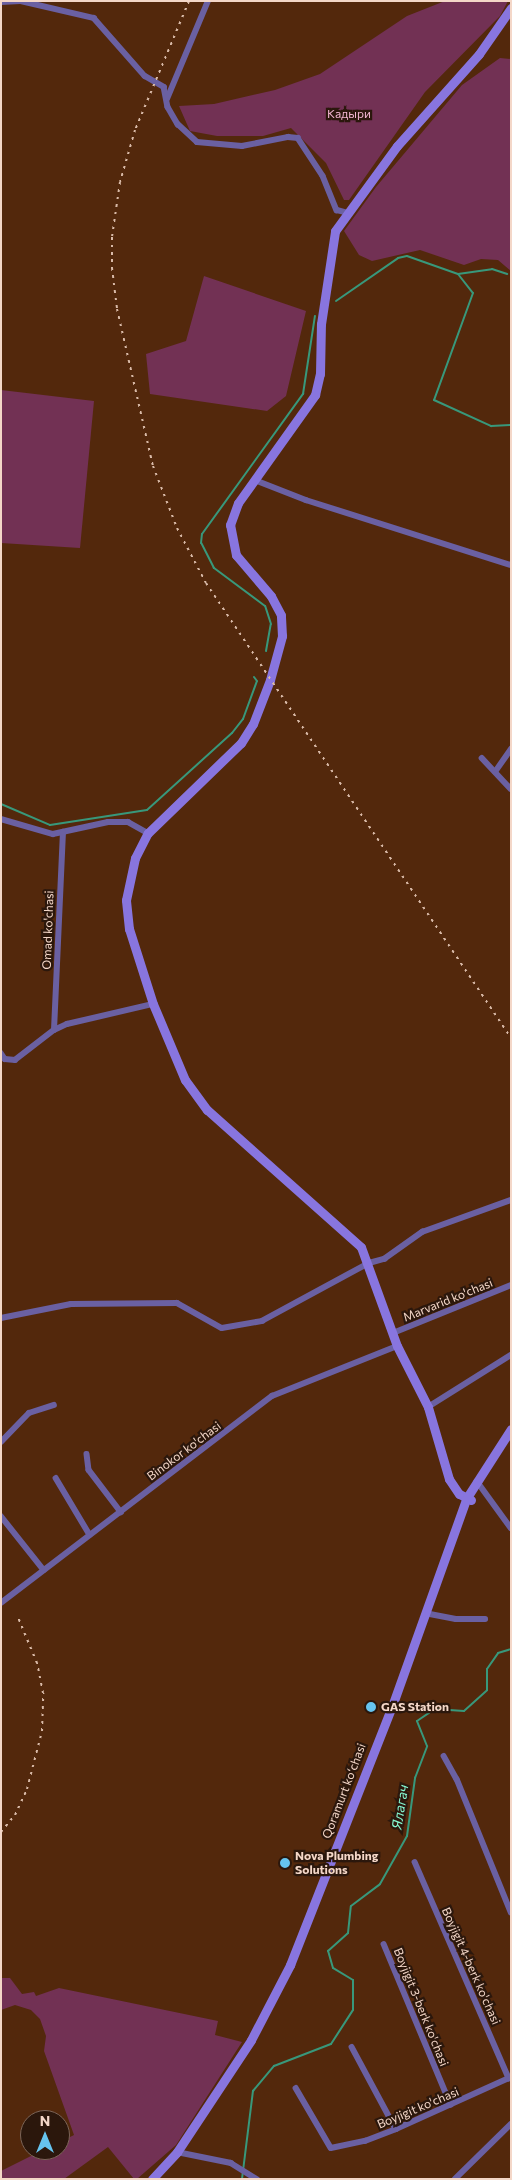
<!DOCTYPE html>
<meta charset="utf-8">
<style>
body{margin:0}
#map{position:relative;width:512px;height:2180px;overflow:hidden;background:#53280c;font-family:Commissioner,sans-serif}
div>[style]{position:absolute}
.green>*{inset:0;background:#723154}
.stream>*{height:2px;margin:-1px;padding:0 1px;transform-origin:1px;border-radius:1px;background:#38987b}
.minor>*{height:5.5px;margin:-2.75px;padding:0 2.75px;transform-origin:2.75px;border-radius:2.75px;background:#6a60a2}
.secondary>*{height:9px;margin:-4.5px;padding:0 4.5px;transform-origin:4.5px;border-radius:4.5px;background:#8875df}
.rail>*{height:2px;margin-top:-1px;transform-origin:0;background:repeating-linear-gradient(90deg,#d9baa8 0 2.5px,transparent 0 7.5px)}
.dots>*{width:14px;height:14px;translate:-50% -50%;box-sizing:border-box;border:2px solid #2b170c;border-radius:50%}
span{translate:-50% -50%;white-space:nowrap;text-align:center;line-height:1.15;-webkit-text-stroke:4.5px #2b170c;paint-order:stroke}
.park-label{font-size:12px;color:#f2b5d1}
.street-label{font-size:12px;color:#f4d7c8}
.poi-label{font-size:12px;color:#f4d7c8;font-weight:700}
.left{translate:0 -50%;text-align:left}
.water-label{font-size:14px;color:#87f9d2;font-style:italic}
.frame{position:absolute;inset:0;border:2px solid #f4d7c8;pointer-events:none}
.north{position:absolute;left:20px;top:2110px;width:50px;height:50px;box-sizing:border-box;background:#2b170c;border:1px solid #7b6457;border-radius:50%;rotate:0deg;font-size:14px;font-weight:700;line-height:20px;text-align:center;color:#f4d7c8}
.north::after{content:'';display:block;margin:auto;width:18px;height:22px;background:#66c4ef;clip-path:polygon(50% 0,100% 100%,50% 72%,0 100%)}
</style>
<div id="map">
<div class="green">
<i style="clip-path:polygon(445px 1px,508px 1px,500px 16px,425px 92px,349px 200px,344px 200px,326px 163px,291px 128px,263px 136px,217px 136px,190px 131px,179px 106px,214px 104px,275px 90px,320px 74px,407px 16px)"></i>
<i style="clip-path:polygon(500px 58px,511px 59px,511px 271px,498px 260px,481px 259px,464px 265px,420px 250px,372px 261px,359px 255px,344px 231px,376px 187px,462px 85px)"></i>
<i style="clip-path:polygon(204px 276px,306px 311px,286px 396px,267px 411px,150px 394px,146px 354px,186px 341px)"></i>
<i style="clip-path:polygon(1px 390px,94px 401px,80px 548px,1px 543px)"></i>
<i style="clip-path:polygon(1px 1978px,10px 1978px,22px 1994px,34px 1992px,36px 1996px,59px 1988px,218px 2021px,215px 2035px,242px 2042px,176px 2145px,137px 2179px,134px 2179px,108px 2147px,64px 2179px,1px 2179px,1px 2171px,43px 2150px,60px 2150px,60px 2142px,74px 2135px,44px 2051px,46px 2036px,40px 2019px,31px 2010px,15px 2005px,1px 2010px)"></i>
</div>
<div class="stream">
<i style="left:458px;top:274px;width:24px;rotate:52deg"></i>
<i style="left:473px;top:293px;width:114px;rotate:110deg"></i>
<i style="left:434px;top:400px;width:63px;rotate:24.5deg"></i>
<i style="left:491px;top:426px;width:20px;rotate:-3deg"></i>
<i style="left:336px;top:301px;width:75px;rotate:-34.7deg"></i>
<i style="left:398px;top:258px;width:9px;rotate:-13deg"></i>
<i style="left:407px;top:256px;width:54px;rotate:19.4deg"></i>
<i style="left:458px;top:274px;width:34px;rotate:-8deg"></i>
<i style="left:492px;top:269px;width:16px;rotate:18deg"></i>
<i style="left:266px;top:651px;width:27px;rotate:-80deg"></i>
<i style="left:271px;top:624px;width:19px;rotate:-108deg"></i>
<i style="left:265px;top:606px;width:64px;rotate:-143.3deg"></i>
<i style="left:214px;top:568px;width:28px;rotate:-117deg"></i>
<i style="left:201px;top:543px;width:9px;rotate:-84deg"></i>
<i style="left:202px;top:534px;width:173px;rotate:-54.2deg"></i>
<i style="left:303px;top:394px;width:79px;rotate:-81.3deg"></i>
<i style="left:1px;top:804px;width:53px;rotate:23.2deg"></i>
<i style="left:50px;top:825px;width:98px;rotate:-8.8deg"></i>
<i style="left:147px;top:810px;width:115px;rotate:-42.2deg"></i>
<i style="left:232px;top:733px;width:18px;rotate:-52deg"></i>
<i style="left:243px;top:719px;width:40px;rotate:-69.8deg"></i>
<i style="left:257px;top:681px;width:5px;rotate:-127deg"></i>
<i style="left:242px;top:2179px;width:89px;rotate:-82.9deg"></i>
<i style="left:253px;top:2091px;width:33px;rotate:-50deg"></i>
<i style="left:274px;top:2066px;width:61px;rotate:-21.1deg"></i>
<i style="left:331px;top:2044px;width:40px;rotate:-57.1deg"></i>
<i style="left:353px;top:2010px;width:30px;rotate:-90deg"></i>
<i style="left:353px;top:1980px;width:23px;rotate:-149deg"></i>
<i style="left:333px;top:1968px;width:18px;rotate:-106deg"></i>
<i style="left:328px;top:1951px;width:27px;rotate:-42deg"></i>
<i style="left:348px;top:1933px;width:27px;rotate:-84deg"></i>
<i style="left:351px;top:1906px;width:36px;rotate:-37deg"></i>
<i style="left:380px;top:1884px;width:55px;rotate:-60.6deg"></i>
<i style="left:407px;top:1836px;width:59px;rotate:-82.1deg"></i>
<i style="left:415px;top:1778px;width:34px;rotate:-69deg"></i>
<i style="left:427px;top:1746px;width:27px;rotate:-112deg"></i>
<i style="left:417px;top:1721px;width:22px;rotate:-34deg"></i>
<i style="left:435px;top:1709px;width:29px;rotate:4deg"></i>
<i style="left:464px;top:1711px;width:31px;rotate:-42deg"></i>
<i style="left:487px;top:1690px;width:21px;rotate:-90deg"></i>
<i style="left:487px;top:1669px;width:19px;rotate:-55deg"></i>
<i style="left:498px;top:1653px;width:14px;rotate:-17deg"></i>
</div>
<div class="minor">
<i style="left:21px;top:1px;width:75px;rotate:13.1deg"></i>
<i style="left:94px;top:18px;width:77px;rotate:48.7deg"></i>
<i style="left:145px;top:76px;width:22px;rotate:30deg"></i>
<i style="left:164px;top:87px;width:20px;rotate:79deg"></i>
<i style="left:168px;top:107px;width:20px;rotate:60deg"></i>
<i style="left:178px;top:124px;width:26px;rotate:43deg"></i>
<i style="left:197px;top:142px;width:45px;rotate:5.1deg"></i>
<i style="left:242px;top:146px;width:47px;rotate:-11.1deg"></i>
<i style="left:288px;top:137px;width:10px;rotate:6deg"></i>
<i style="left:298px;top:138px;width:45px;rotate:56.7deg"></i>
<i style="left:323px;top:176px;width:37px;rotate:68deg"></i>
<i style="left:337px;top:210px;width:8px;rotate:14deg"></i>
<i style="left:1px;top:2px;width:19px;rotate:-3deg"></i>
<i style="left:167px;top:99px;width:106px;rotate:-67.3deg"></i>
<i style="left:255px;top:480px;width:55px;rotate:21.4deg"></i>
<i style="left:306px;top:500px;width:215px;rotate:17.6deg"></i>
<i style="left:482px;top:758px;width:42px;rotate:46.9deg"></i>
<i style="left:495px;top:772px;width:28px;rotate:-55deg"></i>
<i style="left:1px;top:819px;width:54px;rotate:16.1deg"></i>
<i style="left:53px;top:834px;width:56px;rotate:-12.3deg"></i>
<i style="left:108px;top:822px;width:20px"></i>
<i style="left:128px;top:822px;width:23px;rotate:29deg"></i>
<i style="left:54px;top:1030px;width:198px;rotate:-87.4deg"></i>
<i style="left:1px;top:1053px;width:7px;rotate:56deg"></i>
<i style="left:5px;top:1059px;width:10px;rotate:6deg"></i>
<i style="left:15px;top:1060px;width:49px;rotate:-37.6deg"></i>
<i style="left:54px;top:1030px;width:14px;rotate:-25deg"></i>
<i style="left:67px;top:1024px;width:88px;rotate:-13.1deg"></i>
<i style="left:1px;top:1318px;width:71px;rotate:-11.3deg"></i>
<i style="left:71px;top:1304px;width:106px;rotate:-0.5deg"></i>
<i style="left:177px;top:1303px;width:51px;rotate:29.1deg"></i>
<i style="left:222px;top:1328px;width:41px;rotate:-9.9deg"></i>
<i style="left:262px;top:1321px;width:122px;rotate:-28.5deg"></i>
<i style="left:369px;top:1263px;width:16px;rotate:-15deg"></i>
<i style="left:384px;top:1259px;width:47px;rotate:-35.4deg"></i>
<i style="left:422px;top:1232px;width:95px;rotate:-19.8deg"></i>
<i style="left:393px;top:1333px;width:127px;rotate:-22.1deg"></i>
<i style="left:428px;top:1407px;width:98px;rotate:-32.1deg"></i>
<i style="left:1px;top:1442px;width:40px;rotate:-46deg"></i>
<i style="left:29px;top:1413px;width:26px;rotate:-18deg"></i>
<i style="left:87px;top:1454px;width:16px;rotate:83deg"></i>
<i style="left:89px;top:1470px;width:53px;rotate:52.7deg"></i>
<i style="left:56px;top:1478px;width:66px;rotate:59.2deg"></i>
<i style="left:477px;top:1481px;width:58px;rotate:54.1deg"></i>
<i style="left:1px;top:1516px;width:69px;rotate:51.5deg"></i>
<i style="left:1px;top:1603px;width:341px;rotate:-37.4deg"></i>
<i style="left:272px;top:1396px;width:135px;rotate:-21.8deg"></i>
<i style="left:430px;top:1614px;width:26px;rotate:11deg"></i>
<i style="left:456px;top:1619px;width:29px"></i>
<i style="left:444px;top:1756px;width:26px;rotate:61deg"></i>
<i style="left:457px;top:1779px;width:144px;rotate:67.9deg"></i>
<i style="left:415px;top:1862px;width:236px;rotate:66.5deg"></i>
<i style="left:384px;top:1944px;width:174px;rotate:67.4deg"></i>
<i style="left:352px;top:2047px;width:93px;rotate:61.8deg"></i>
<i style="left:296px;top:2088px;width:69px;rotate:59.7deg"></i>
<i style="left:331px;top:2148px;width:35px;rotate:-12deg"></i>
<i style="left:365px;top:2141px;width:33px;rotate:-21deg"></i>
<i style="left:396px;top:2129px;width:126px;rotate:-24.3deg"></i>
<i style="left:177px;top:2152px;width:55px;rotate:11.5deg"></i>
<i style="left:231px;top:2163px;width:31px;rotate:32deg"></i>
<i style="left:455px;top:2179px;width:78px;rotate:-44.5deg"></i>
</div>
<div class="secondary">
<i style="left:471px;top:1500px;width:13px;rotate:-153deg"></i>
<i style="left:459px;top:1494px;width:18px;rotate:-124deg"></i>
<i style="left:449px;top:1479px;width:75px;rotate:-106.3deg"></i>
<i style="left:428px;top:1407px;width:68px;rotate:-116.9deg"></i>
<i style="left:397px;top:1346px;width:105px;rotate:-110deg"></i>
<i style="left:361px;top:1247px;width:206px;rotate:-138.3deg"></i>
<i style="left:207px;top:1110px;width:37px;rotate:-126deg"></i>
<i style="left:185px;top:1080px;width:82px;rotate:-112.8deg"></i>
<i style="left:153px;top:1004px;width:79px;rotate:-107.7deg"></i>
<i style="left:129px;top:929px;width:29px;rotate:-96deg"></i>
<i style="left:126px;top:900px;width:43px;rotate:-77.9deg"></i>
<i style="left:135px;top:858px;width:28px;rotate:-63deg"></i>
<i style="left:148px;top:833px;width:129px;rotate:-44.1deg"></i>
<i style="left:241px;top:743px;width:22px;rotate:-58deg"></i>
<i style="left:253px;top:724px;width:47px;rotate:-68.9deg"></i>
<i style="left:270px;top:680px;width:46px;rotate:-74.7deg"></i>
<i style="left:282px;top:636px;width:21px;rotate:-93deg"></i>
<i style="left:281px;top:615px;width:21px;rotate:-118deg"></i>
<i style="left:271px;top:596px;width:54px;rotate:-130.5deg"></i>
<i style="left:236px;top:555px;width:31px;rotate:-101deg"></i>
<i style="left:230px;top:525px;width:23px;rotate:-70deg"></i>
<i style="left:238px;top:503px;width:133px;rotate:-54.5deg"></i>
<i style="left:315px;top:395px;width:22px;rotate:-77deg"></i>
<i style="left:320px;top:374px;width:50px;rotate:-88.9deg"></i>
<i style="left:321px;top:324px;width:94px;rotate:-81.4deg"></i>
<i style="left:335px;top:231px;width:105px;rotate:-53.9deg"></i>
<i style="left:397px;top:146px;width:123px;rotate:-48.3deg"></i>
<i style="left:479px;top:54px;width:56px;rotate:-55.2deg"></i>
<i style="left:152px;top:2179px;width:37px;rotate:-47deg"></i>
<i style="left:177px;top:2152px;width:134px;rotate:-56.5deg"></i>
<i style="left:251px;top:2040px;width:85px;rotate:-62.5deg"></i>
<i style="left:290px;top:1965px;width:275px;rotate:-68.5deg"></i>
<i style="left:391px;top:1709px;width:223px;rotate:-70.3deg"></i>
<i style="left:466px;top:1499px;width:83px;rotate:-57.3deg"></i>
</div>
<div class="rail">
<i style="left:189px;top:1px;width:140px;rotate:112.7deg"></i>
<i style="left:135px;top:130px;width:54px;rotate:106.1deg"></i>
<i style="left:120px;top:182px;width:56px;rotate:98.3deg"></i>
<i style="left:112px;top:237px;width:31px;rotate:90deg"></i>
<i style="left:112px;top:268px;width:41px;rotate:83deg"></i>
<i style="left:117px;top:309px;width:161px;rotate:77.1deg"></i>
<i style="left:153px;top:466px;width:66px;rotate:68.8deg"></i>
<i style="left:177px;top:528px;width:62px;rotate:62.2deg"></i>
<i style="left:206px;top:583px;width:548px;rotate:56.16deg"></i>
<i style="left:1px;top:1832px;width:22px;rotate:-51deg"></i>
<i style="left:15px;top:1815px;width:29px;rotate:-65deg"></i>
<i style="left:27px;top:1789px;width:60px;rotate:-75.5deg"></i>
<i style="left:42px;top:1731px;width:38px;rotate:-88deg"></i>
<i style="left:43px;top:1693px;width:31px;rotate:-101deg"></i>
<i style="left:37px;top:1663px;width:52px;rotate:-112.6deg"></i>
</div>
<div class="dots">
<i style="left:371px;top:1707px;background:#66c4ef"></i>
<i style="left:285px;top:1863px;background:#66c4ef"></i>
</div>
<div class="park-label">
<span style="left:349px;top:114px">Кадыри</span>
</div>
<div class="street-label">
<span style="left:48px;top:930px;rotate:-88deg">Omad ko'chasi</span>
<span style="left:448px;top:1300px;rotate:-22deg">Marvarid ko'chasi</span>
<span style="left:184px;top:1451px;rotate:-37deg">Binokor ko'chasi</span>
<span style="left:344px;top:1791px;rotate:-69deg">Qoramurt koʻchasi</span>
<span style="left:471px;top:1966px;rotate:66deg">Boyjigit 4-berk ko'chasi</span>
<span style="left:421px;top:2007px;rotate:68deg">Boyjigit 3-berk ko'chasi</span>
<span style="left:418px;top:2108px;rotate:-23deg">Boyjigit ko'chasi</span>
</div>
<div class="poi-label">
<span class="left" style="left:381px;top:1707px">GAS Station</span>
<span class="left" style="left:295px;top:1863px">Nova Plumbing<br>Solutions</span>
</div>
<div class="water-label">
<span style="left:400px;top:1807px;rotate:-81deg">Ялагач</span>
</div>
<div class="frame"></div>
<div class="north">N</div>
</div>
